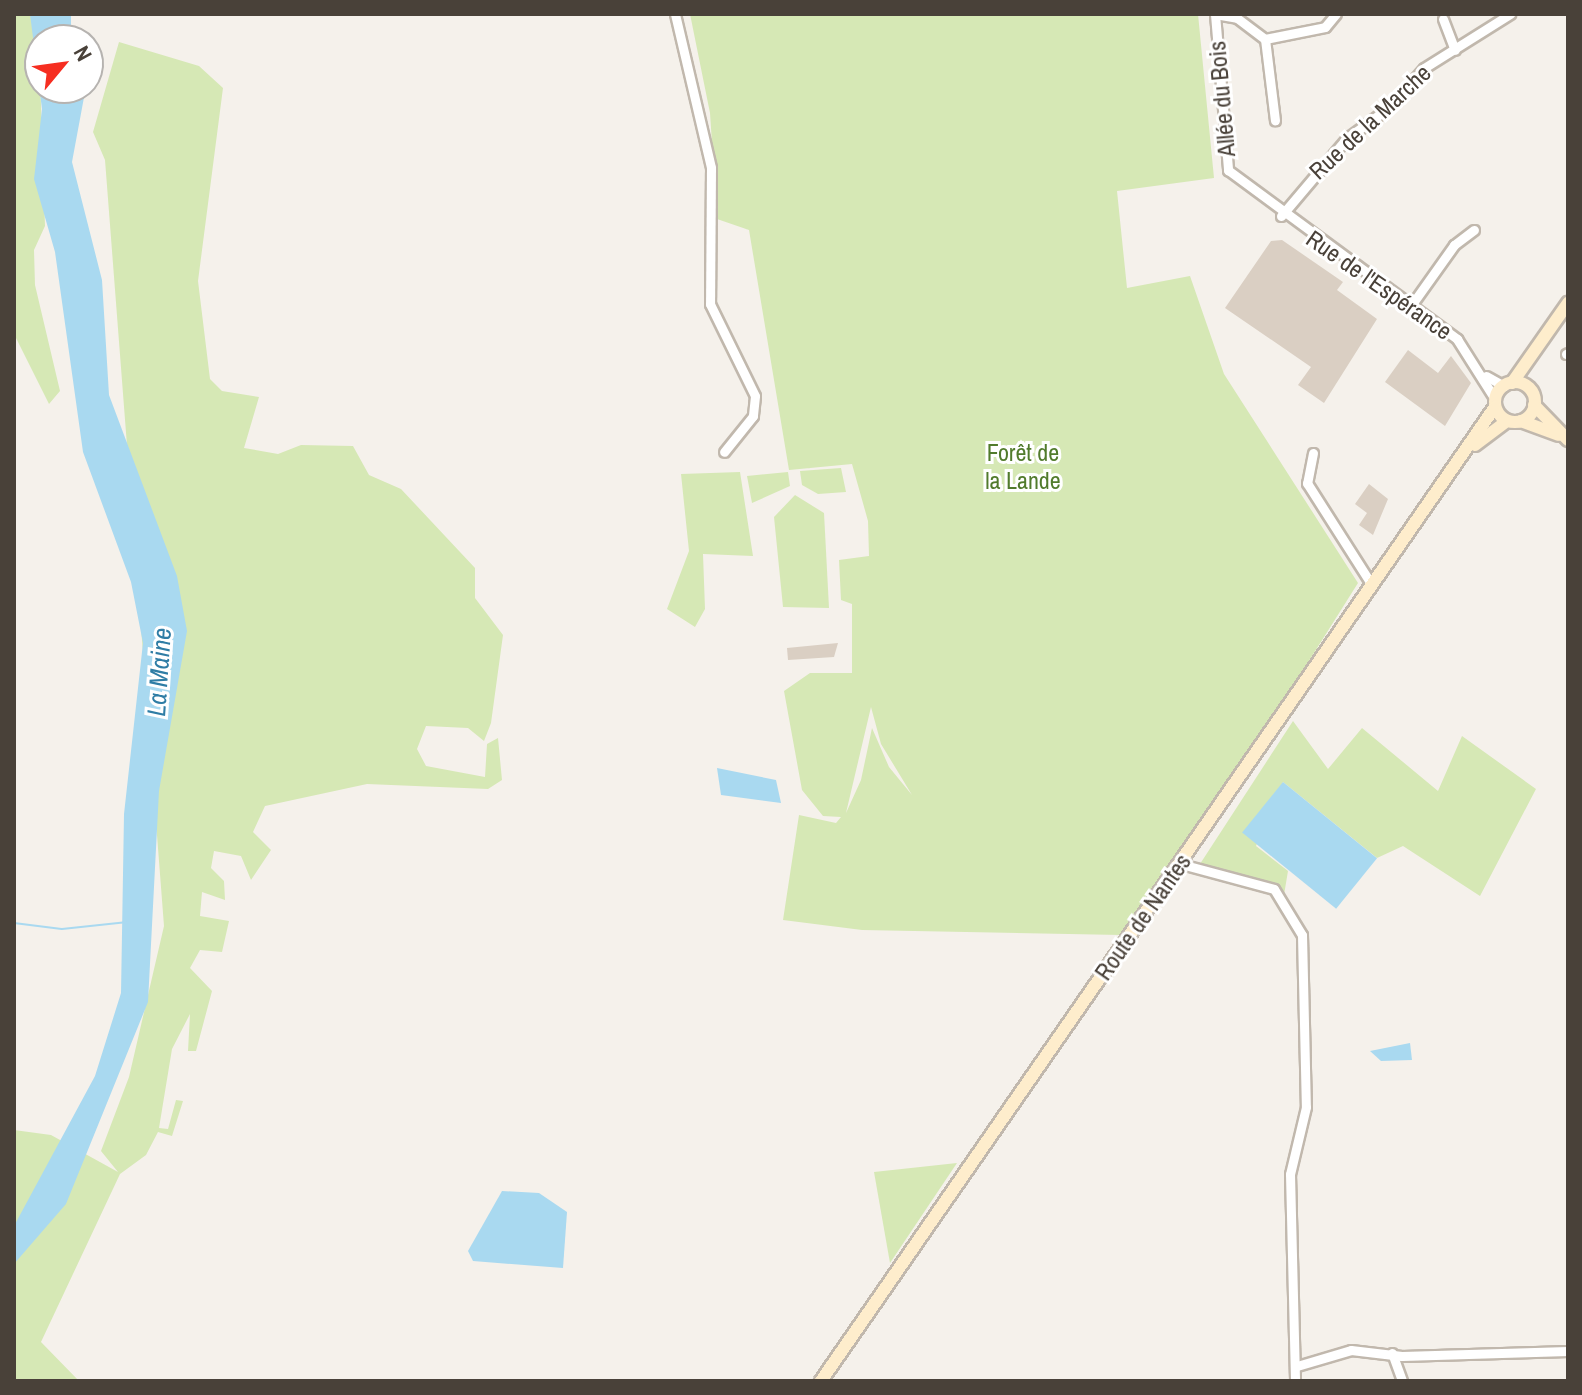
<!DOCTYPE html>
<meta charset="utf-8">
<style>
body{margin:0}
#map{position:relative;width:1582px;height:1395px;overflow:hidden;background:#f5f1eb;font-family:"Archivo Narrow",sans-serif}
div>[style]{position:absolute}
.green>*{inset:0;background:#d6e8b5}
.water>*{inset:0;background:#a9d9f0;transform-origin:0 0}
.stream>*{height:2px;margin:-1px;padding:0 1px;transform-origin:1px;border-radius:1px;background:#a9d9f0}
.building>*{inset:0;background:#dacfc3}
.roads{filter:drop-shadow(2px 0 #c1b8ad) drop-shadow(-2px 0 #c1b8ad) drop-shadow(0 2px #c1b8ad) drop-shadow(0 -2px #c1b8ad)}
.street>*{height:9px;margin:-4.5px;padding:0 4.5px;transform-origin:4.5px;border-radius:4.5px;background:#fff}
.secondary>*{height:12px;margin:-6px;padding:0 6px;transform-origin:6px;border-radius:6px;background:#feedcc}
.secondary>.ring{margin:-6px;padding:0;box-sizing:content-box;background:none;border:12px solid #feedcc;border-radius:50%}
span{translate:-50% -50%;white-space:nowrap;text-align:center;line-height:1.15;-webkit-text-stroke:6px #fff;paint-order:stroke}
.street-label{font-size:24px;color:#494139}
.park-label{font-size:24px;color:#517b2c}
.water-label{font-size:26px;color:#2f7da5;font-style:italic}
.frame{position:absolute;inset:0;border:16px solid #494139;pointer-events:none}
.north{position:absolute;left:24px;top:24px;width:80px;height:80px;box-sizing:border-box;background:#fff;border:2px solid #b6b3b0;border-radius:50%;rotate:61deg;font-size:22px;font-weight:700;line-height:32px;text-align:center;color:#494139}
.north::after{content:'';display:block;margin:auto;width:28px;height:36px;background:#f62e21;clip-path:polygon(50% 0,100% 100%,50% 72%,0 100%)}
</style>
<div id="map">
<div class="green">
<i style="clip-path:polygon(14px 14px,38px 14px,45px 226px,34px 250px,35px 285px,60px 391px,49px 404px,14px 334px)"></i>
<i style="clip-path:polygon(evenodd,690px 14px,1198px 14px,1214px 178px,1117px 191px,1127px 288px,1190px 276px,1224px 374px,1358px 583px,1181px 864px,1121px 935px,862px 930px,783px 920px,799px 815px,836px 823px,841px 817px,823px 816px,802px 790px,784px 691px,810px 673px,852px 673px,852px 604px,841px 600px,839px 560px,869px 556px,868px 521px,852px 464px,789px 470px,749px 230px,717px 219px,710px 113px,690px 14px,871px 707px,881px 744px,912px 795px,889px 767px,872px 728px,861px 780px,846px 813px,871px 707px)"></i>
<i style="clip-path:polygon(119px 42px,199px 66px,223px 88px,198px 281px,210px 379px,222px 391px,259px 397px,244px 448px,278px 454px,301px 445px,353px 446px,369px 475px,401px 489px,475px 568px,475px 598px,503px 635px,491px 723px,484px 741px,468px 728px,426px 726px,417px 749px,426px 766px,485px 777px,487px 744px,498px 738px,502px 780px,488px 789px,367px 784px,265px 806px,253px 832px,271px 850px,251px 880px,241px 856px,214px 851px,211px 868px,224px 881px,225px 900px,202px 892px,200px 916px,229px 921px,222px 952px,200px 950px,190px 968px,212px 991px,196px 1051px,188px 1051px,190px 1014px,172px 1049px,159px 1128px,168px 1129px,176px 1100px,183px 1101px,172px 1136px,158px 1132px,146px 1155px,120px 1174px,41px 1342px,79px 1381px,14px 1381px,14px 1130px,51px 1135px,118px 1172px,101px 1151px,129px 1077px,164px 926px,105px 160px,93px 132px)"></i>
<i style="clip-path:polygon(841px 468px,846px 492px,818px 494px,802px 485px,800px 471px)"></i>
<i style="clip-path:polygon(740px 472px,753px 556px,703px 554px,705px 609px,695px 627px,667px 609px,689px 551px,681px 474px)"></i>
<i style="clip-path:polygon(788px 472px,790px 486px,752px 503px,747px 476px)"></i>
<i style="clip-path:polygon(795px 495px,824px 513px,829px 608px,783px 607px,774px 517px)"></i>
<i style="clip-path:polygon(1293px 721px,1328px 769px,1362px 728px,1438px 791px,1462px 736px,1536px 789px,1480px 896px,1403px 846px,1377px 858px,1283px 782px,1256px 846px,1288px 871px,1284px 895px,1269px 883px,1200px 864px)"></i>
<i style="clip-path:polygon(957px 1163px,890px 1263px,874px 1172px)"></i>
</div>
<div class="water">
<i style="clip-path:polygon(30px 14px,71px 14px,71px 40px,40px 40px,40px 88px,85px 92px,72px 162px,102px 280px,109px 395px,177px 576px,187px 631px,159px 791px,148px 1002px,66px 1204px,14px 1264px,14px 1226px,95px 1076px,121px 993px,124px 814px,143px 643px,131px 582px,83px 452px,55px 252px,34px 179px,42px 109px)"></i>
<i style="clip-path:polygon(717px 768px,776px 780px,781px 803px,721px 795px)"></i>
<i style="left:1283px;top:782px;width:121px;height:65px;rotate:39deg"></i>
<i style="clip-path:polygon(1410px 1043px,1412px 1060px,1381px 1061px,1370px 1051px)"></i>
<i style="clip-path:polygon(502px 1191px,539px 1193px,567px 1212px,563px 1268px,473px 1261px,468px 1251px)"></i>
</div>
<div class="stream">
<i style="left:14px;top:923px;width:48px;rotate:7.1deg"></i>
<i style="left:62px;top:929px;width:66px;rotate:-6.1deg"></i>
<i style="left:14px;top:1379px;width:4px;rotate:34deg"></i>
</div>
<div class="building">
<i style="clip-path:polygon(1282px 240px,1343px 282px,1337px 290px,1377px 319px,1324px 403px,1298px 385px,1311px 367px,1225px 308px,1271px 241px)"></i>
<i style="clip-path:polygon(1408px 350px,1438px 373px,1451px 356px,1471px 383px,1445px 426px,1385px 382px)"></i>
<i style="clip-path:polygon(1369px 484px,1388px 499px,1373px 535px,1359px 525px,1367px 513px,1355px 504px)"></i>
<i style="clip-path:polygon(838px 643px,834px 657px,788px 660px,787px 648px)"></i>
</div>
<div class="roads">
<div class="street">
<i style="left:675px;top:14px;width:158px;rotate:76.8deg"></i>
<i style="left:711px;top:168px;width:136px;rotate:90.4deg"></i>
<i style="left:710px;top:304px;width:102px;rotate:63.9deg"></i>
<i style="left:755px;top:396px;width:20px;rotate:96deg"></i>
<i style="left:753px;top:416px;width:46px;rotate:128.9deg"></i>
<i style="left:1215px;top:14px;width:157px;rotate:85.2deg"></i>
<i style="left:1228px;top:170px;width:285px;rotate:36.4deg"></i>
<i style="left:1457px;top:339px;width:71px;rotate:57.7deg"></i>
<i style="left:1215px;top:14px;width:22px;rotate:10deg"></i>
<i style="left:1237px;top:18px;width:35px;rotate:37deg"></i>
<i style="left:1265px;top:39px;width:61px;rotate:-11.3deg"></i>
<i style="left:1325px;top:27px;width:17px;rotate:-50deg"></i>
<i style="left:1443px;top:19px;width:33px;rotate:69deg"></i>
<i style="left:1265px;top:39px;width:82px;rotate:83deg"></i>
<i style="left:1281px;top:216px;width:101px;rotate:-49.8deg"></i>
<i style="left:1346px;top:139px;width:56px;rotate:-36.3deg"></i>
<i style="left:1391px;top:106px;width:50px;rotate:-49deg"></i>
<i style="left:1424px;top:68px;width:102px;rotate:-32.1deg"></i>
<i style="left:1410px;top:307px;width:76px;rotate:-54.6deg"></i>
<i style="left:1454px;top:245px;width:25px;rotate:-37deg"></i>
<i style="left:1566px;top:354px;width:2px;rotate:-27deg"></i>
<i style="left:1486px;top:376px;width:21px;rotate:29deg"></i>
<i style="left:1313px;top:453px;width:31px;rotate:101deg"></i>
<i style="left:1307px;top:483px;width:121px;rotate:57.5deg"></i>
<i style="left:1181px;top:864px;width:96px;rotate:15deg"></i>
<i style="left:1274px;top:889px;width:54px;rotate:58.7deg"></i>
<i style="left:1302px;top:935px;width:172px;rotate:88.7deg"></i>
<i style="left:1306px;top:1107px;width:69px;rotate:103.4deg"></i>
<i style="left:1290px;top:1174px;width:207px;rotate:88.6deg"></i>
<i style="left:1392px;top:1353px;width:30px;rotate:70deg"></i>
<i style="left:1297px;top:1366px;width:56px;rotate:-16.5deg"></i>
<i style="left:1351px;top:1350px;width:51px;rotate:6.7deg"></i>
<i style="left:1402px;top:1356px;width:166px;rotate:-1.7deg"></i>
</div>
<div class="secondary">
<i class="ring" style="left:1495px;top:382px;width:28px;height:28px"></i>
<i style="left:1512px;top:383px;width:98px;rotate:-55deg"></i>
<i style="left:1534px;top:405px;width:49px;rotate:45.8deg"></i>
<i style="left:1521px;top:421px;width:40px;rotate:20.2deg"></i>
<i style="left:1475px;top:445px;width:40px;rotate:-37deg"></i>
<i style="left:821px;top:1381px;width:1184px;rotate:-55.32deg"></i>
</div>
</div>
<div class="street-label">
<span style="left:1222px;top:99px;rotate:-95deg">Allée du Bois</span>
<span style="left:1370px;top:122px;rotate:-43deg">Rue de la Marche</span>
<span style="left:1379px;top:285px;rotate:35deg">Rue de l'Espérance</span>
<span style="left:1143px;top:917px;rotate:-55deg">Route de Nantes</span>
</div>
<div class="park-label">
<span style="left:1023px;top:467px">Forêt de<br>la Lande</span>
</div>
<div class="water-label">
<span style="left:159px;top:672px;rotate:-86deg">La Maine</span>
</div>
<div class="frame"></div>
<div class="north">N</div>
</div>
